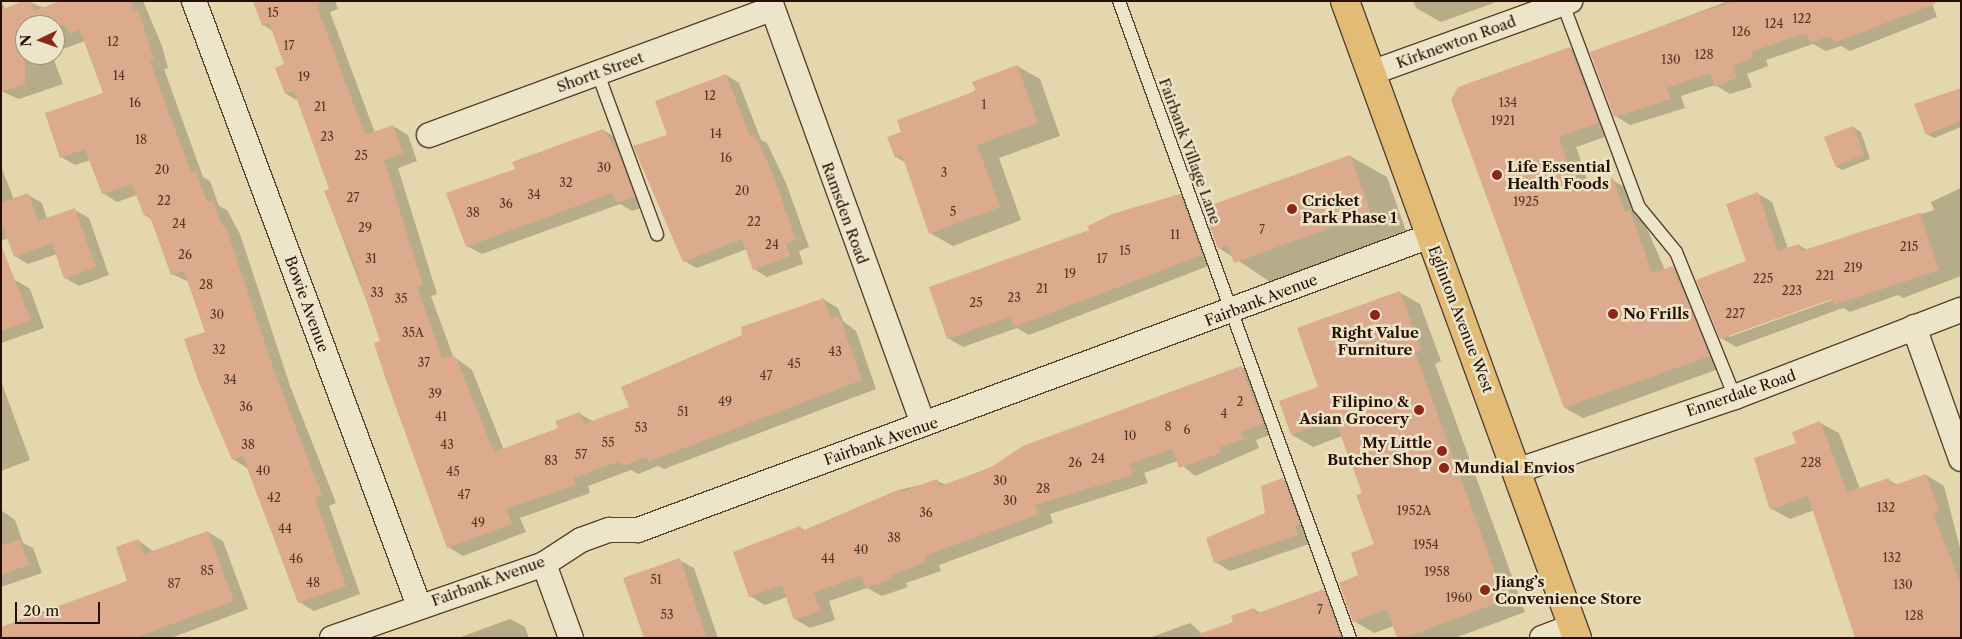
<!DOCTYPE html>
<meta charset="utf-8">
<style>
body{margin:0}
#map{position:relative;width:1962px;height:639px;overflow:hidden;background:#e4d7ad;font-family:"Libre Caslon Text",serif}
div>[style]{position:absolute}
.shadow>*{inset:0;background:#0003}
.building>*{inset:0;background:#dcaa8d;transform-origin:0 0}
.roads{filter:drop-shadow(1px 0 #58412e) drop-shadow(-1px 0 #58412e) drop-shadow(0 1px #58412e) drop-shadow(0 -1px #58412e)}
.lane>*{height:12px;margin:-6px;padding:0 6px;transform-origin:6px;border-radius:6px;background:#ede5ca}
.street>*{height:24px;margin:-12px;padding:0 12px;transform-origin:12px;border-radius:12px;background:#ede5ca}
.primary>*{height:28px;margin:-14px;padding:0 14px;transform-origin:14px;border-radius:14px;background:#e2bc76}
.dots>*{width:14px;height:14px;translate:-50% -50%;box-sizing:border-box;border:2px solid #ede5ca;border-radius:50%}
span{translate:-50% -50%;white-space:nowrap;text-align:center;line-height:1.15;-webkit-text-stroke:5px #ede5ca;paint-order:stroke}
.number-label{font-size:12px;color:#563626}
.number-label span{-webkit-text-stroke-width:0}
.street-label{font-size:15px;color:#290f03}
.poi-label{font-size:15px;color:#290f03;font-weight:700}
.left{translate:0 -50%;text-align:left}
.right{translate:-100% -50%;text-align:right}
.frame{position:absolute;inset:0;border:2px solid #290f03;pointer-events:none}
.north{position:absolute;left:15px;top:15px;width:50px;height:50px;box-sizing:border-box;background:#ede5ca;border:1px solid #9f8f7a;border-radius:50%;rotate:267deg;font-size:14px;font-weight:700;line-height:20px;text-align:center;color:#290f03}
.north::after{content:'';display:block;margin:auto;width:18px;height:22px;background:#8f2418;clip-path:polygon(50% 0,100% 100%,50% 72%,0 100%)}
.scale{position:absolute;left:15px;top:602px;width:85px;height:22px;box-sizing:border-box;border:2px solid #290f03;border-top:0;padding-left:6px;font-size:15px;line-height:18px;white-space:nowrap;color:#290f03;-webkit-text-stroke:4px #ede5ca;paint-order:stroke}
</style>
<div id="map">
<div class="shadow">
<i style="clip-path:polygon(1px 1px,5px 9px,26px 1px,45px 8px,64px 1px,143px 1px,162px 46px,168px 68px,164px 69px,203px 177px,210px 181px,219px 206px,227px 210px,240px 234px,290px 386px,336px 503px,329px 506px,360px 594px,314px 611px,299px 602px,247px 468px,233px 459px,207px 332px,189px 282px,172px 274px,152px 220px,145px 215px,137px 195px,117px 202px,103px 193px,91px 160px,75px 165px,61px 157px,105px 93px,85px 41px,55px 52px,55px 25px,25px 25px,25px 55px,52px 55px,63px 84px,19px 99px,3px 92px)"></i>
<i style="clip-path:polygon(254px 1px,335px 1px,338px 9px,330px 12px,375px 133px,393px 126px,408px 135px,417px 161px,398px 168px,437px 294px,431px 296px,453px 356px,472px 370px,504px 450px,559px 429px,580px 414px,594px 422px,630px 408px,823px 299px,838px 308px,843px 321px,856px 331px,876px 389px,664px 469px,658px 466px,638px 474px,631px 470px,588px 486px,590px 493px,520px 518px,526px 532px,463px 556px,448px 547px,382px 342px,325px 192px,331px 190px,299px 101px,286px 94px,286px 65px,273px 31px,263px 25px)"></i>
<i style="clip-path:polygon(1413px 1px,1499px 1px,1441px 22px,1416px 8px)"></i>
<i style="clip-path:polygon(1728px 1px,1931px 1px,1937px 17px,1850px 51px,1841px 46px,1826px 51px,1813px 44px,1766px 60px,1768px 66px,1747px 74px,1752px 87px,1730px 94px,1715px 85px,1681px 96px,1685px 108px,1630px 125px,1615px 116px,1591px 53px)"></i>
<i style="clip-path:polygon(1570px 48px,1588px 58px,1616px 133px,1576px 147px,1590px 188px,1612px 180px,1630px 190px,1665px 270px,1673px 267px,1690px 277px,1727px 366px,1583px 418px,1565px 408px,1453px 100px)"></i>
<i style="clip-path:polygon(1017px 66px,1040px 79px,1060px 136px,999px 158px,1021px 220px,953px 246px,930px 233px,906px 163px,896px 157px,903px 132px)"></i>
<i style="clip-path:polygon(726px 75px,739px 83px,761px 140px,767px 143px,786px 183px,809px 247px,799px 251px,803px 264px,767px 277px,754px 269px,747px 249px,697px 268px,684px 261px,669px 135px)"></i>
<i style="clip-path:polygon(1961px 89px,1961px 127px,1934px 138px,1927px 134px)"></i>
<i style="clip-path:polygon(1853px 127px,1861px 132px,1870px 159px,1842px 170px,1835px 166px)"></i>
<i style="clip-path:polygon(603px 130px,618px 139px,649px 205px,632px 211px,620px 204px,482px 254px,467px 246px,517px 169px)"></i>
<i style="clip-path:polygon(1350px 156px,1387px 177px,1407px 234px,1272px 283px,1219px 248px)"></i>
<i style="clip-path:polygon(1px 166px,14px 200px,28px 195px,42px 203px,47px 219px,75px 210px,89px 218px,109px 275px,79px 286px,65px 278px,57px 254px,28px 264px,15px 256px,8px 238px,1px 241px)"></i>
<i style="clip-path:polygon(evenodd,1961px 188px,1961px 276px,1903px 298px,1898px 295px,1850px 312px,1843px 308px,1736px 347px,1721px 338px,1747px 262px,1758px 194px,1772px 202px,1788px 249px,1799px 245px,1807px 250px,1934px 210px,1931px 202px,1961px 188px,1838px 296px,1838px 298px,1729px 337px,1729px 334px,1838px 296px)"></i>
<i style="clip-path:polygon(1180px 195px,1195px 204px,1216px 263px,1029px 335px,1017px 328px,963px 347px,948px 338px,1091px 231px)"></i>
<i style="clip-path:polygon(17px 281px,30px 289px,44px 328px,1px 343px,1px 287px)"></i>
<i style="clip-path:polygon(1399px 292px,1420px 304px,1441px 361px,1435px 364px,1525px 612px,1455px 638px,1398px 638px,1394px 626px,1374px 633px,1354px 621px,1375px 545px,1364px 493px,1342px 436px,1313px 447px,1292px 435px,1280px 402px,1320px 388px)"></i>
<i style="clip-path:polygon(1241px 367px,1256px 376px,1277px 432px,1256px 440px,1259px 448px,1195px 476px,1177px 461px,1144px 473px,1148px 483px,1050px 514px,1053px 523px,939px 565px,941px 571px,906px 583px,908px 587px,882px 596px,867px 588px,829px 601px,835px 620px,810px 628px,795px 619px,787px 597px,765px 605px,750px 596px,800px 527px,806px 531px,899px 490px,937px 481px,946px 485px)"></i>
<i style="clip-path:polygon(1px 381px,30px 460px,1px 471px)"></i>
<i style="clip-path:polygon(1820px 423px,1839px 433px,1860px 489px,1889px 480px,1898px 485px,1926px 475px,1944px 486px,1961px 552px,1961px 638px,1814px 510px,1790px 519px,1772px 509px,1798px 444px)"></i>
<i style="clip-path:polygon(1283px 480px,1298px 488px,1312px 543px,1230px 571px,1215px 562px,1266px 514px)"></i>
<i style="clip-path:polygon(1px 510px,15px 520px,23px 543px,33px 548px,42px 573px,1px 587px)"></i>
<i style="clip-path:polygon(208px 532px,223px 541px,248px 609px,171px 638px,1px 638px,128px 582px,138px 540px,154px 552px)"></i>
<i style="clip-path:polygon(679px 560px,694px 568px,718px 638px,646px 638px)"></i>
<i style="clip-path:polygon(1323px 590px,1338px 599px,1352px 638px,1239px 638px,1254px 609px,1262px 614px)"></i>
<i style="clip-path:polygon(510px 619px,525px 627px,529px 638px,458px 638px)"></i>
<i style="clip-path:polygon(1190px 623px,1207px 638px,1149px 638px)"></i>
</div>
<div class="building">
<i style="clip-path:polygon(23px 1px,31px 1px,34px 11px,60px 1px,131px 1px,134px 10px,138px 9px,154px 60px,150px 61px,191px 173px,196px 171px,207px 202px,213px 201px,222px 226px,225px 224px,276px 376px,322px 495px,315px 498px,346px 586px,298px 603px,243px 456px,232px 460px,198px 380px,184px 339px,205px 332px,184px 271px,171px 275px,149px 214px,144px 216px,132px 184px,102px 194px,85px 149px,60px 158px,45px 113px,103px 93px,80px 30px,69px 33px,66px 25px,25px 25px,25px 84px,1px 92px,1px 10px)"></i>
<i style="clip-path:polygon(253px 1px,321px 1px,317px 6px,365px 135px,393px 125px,403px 153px,384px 160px,423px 285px,417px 287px,442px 358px,452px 355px,457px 360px,494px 452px,558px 428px,555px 421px,580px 412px,584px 424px,629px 407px,621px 387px,742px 335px,741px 327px,824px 298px,831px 318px,837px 316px,841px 321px,862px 380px,648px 462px,647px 457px,622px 466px,620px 461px,573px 478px,576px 485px,506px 509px,512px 524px,447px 548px,385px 377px,374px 343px,380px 341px,352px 258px,324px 191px,329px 189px,294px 91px,285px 94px,275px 68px,284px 64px,269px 23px,262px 26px)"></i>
<i style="clip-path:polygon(1733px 1px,1935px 1px,1935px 4px,1834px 43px,1831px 36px,1810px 43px,1807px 35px,1800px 35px,1751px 52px,1753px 58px,1733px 65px,1737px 78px,1715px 87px,1710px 73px,1667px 88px,1671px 99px,1614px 117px,1590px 52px)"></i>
<i style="clip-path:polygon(1570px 47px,1599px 123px,1559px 137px,1577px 191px,1613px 178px,1625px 212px,1630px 210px,1652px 273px,1673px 266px,1710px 356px,1564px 408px,1451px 100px,1458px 87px)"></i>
<i style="clip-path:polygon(1017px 65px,1038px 123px,977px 145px,1000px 207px,929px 234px,902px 155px,895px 158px,887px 137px,901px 132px,897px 120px,976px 91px,972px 82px)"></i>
<i style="clip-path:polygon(726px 74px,750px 136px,754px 134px,773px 174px,796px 240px,786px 244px,790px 256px,753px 270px,742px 239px,683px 262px,633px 146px,667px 135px,655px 101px)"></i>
<i style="clip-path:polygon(1961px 88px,1961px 121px,1926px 135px,1914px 104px)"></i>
<i style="left:1853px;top:126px;width:31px;height:31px;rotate:69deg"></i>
<i style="clip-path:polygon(603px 129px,618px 152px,635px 197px,616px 203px,612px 193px,466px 247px,446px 193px,515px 169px,512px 162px)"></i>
<i style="clip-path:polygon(1350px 155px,1371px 213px,1234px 263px,1228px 245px,1218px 249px,1203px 208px)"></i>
<i style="clip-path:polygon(1758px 192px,1778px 251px,1799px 244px,1801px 251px,1920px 213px,1939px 270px,1834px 305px,1832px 299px,1720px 339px,1696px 280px,1746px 261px,1726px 204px)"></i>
<i style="clip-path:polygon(28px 193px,38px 221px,75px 208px,96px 267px,64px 279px,52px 243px,14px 257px,1px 221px,1px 203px)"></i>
<i style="clip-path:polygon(1180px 194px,1202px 255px,1014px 327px,1010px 317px,947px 339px,929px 287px,1089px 230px,1088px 226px,1112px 214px)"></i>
<i style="clip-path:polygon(1px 245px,31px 320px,1px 331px)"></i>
<i style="clip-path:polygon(1400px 291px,1421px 350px,1415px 352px,1505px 600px,1404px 638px,1397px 638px,1387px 609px,1353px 622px,1339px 583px,1358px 575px,1351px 553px,1374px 544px,1356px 495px,1362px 493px,1335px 420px,1291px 435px,1279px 401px,1318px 387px,1297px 328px)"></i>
<i style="clip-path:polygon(1241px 366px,1263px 424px,1241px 432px,1244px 439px,1219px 448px,1221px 453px,1179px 468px,1172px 449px,1129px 464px,1133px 475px,1035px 505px,1039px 514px,924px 556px,926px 562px,891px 575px,893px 578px,866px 588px,861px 576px,814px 592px,820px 611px,794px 620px,782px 585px,749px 597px,733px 552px,800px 526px,802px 531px,900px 489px,901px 492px,937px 479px,940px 486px,990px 468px,1023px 446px)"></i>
<i style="clip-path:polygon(1820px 421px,1847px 492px,1889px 478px,1892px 486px,1926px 474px,1939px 511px,1933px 513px,1961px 585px,1961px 638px,1855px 638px,1808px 496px,1770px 510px,1754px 458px,1796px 443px,1792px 432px)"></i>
<i style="clip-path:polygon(1283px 478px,1300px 524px,1295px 526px,1298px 535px,1214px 563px,1206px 538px,1265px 513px,1261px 486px)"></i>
<i style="clip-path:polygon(208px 531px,234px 601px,134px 638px,1px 638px,1px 627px,127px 581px,116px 547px,138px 539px,144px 554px)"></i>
<i style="clip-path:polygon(20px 539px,29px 565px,1px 575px,1px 546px)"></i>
<i style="clip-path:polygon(680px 558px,707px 638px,644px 638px,623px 578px)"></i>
<i style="clip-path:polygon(1324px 589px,1340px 635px,1336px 638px,1200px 638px,1199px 634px,1233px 622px,1231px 616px,1254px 608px,1256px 614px)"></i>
</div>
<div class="roads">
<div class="lane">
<i style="left:1119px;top:1px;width:678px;rotate:70.07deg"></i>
<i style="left:1563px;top:4px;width:217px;rotate:69.5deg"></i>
<i style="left:1639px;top:207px;width:58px;rotate:50.6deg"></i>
<i style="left:1676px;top:252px;width:157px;rotate:67.9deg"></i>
<i style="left:598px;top:74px;width:171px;rotate:69.8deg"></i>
</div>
<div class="street">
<i style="left:194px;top:1px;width:645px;rotate:69.6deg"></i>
<i style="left:770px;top:1px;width:450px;rotate:70.1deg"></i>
<i style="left:1371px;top:73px;width:212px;rotate:-19.9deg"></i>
<i style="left:429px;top:135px;width:365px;rotate:-20.2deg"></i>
<i style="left:1914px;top:327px;width:140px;rotate:70.4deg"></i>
<i style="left:1519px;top:470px;width:228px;rotate:-18.7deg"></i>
<i style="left:1735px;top:397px;width:242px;rotate:-21.1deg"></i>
<i style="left:544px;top:564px;width:79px;rotate:70deg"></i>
<i style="left:332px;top:638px;width:225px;rotate:-19.2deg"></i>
<i style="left:544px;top:564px;width:44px;rotate:-33deg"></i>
<i style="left:581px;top:540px;width:30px;rotate:-20deg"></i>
<i style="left:609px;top:530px;width:29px"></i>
<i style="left:638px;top:530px;width:845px;rotate:-20.37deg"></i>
<i style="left:1542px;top:638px;width:33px;rotate:-21deg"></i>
</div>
<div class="primary">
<i style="left:1345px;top:1px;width:678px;rotate:69.99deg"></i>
</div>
</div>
<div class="dots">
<i style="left:1497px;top:175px;background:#8f2418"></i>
<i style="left:1292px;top:209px;background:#8f2418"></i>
<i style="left:1613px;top:314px;background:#8f2418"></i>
<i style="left:1375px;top:315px;background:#8f2418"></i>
<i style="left:1419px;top:410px;background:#8f2418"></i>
<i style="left:1442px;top:451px;background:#8f2418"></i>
<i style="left:1444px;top:468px;background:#8f2418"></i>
<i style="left:1485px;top:590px;background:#8f2418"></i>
</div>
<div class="number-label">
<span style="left:273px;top:13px">15</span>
<span style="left:1802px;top:19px">122</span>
<span style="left:1774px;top:24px">124</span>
<span style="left:1741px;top:32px">126</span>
<span style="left:113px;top:42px">12</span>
<span style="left:289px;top:46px">17</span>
<span style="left:1704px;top:55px">128</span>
<span style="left:1671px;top:60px">130</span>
<span style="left:119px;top:76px">14</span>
<span style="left:304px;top:77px">19</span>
<span style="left:710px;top:96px">12</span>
<span style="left:135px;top:103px">16</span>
<span style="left:1508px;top:103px">134</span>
<span style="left:984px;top:105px">1</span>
<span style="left:320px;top:107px">21</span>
<span style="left:1503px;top:121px">1921</span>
<span style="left:716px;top:134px">14</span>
<span style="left:327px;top:137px">23</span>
<span style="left:141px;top:140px">18</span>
<span style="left:361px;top:156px">25</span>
<span style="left:726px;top:158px">16</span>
<span style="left:604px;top:168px">30</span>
<span style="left:162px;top:170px">20</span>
<span style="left:944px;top:173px">3</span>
<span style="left:566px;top:183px">32</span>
<span style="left:742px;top:191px">20</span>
<span style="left:534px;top:195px">34</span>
<span style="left:353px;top:198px">27</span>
<span style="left:164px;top:201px">22</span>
<span style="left:1526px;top:202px">1925</span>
<span style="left:506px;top:204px">36</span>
<span style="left:953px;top:212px">5</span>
<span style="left:473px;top:213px">38</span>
<span style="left:754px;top:222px">22</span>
<span style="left:179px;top:224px">24</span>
<span style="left:365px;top:228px">29</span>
<span style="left:1262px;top:230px">7</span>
<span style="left:1175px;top:235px">11</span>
<span style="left:772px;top:245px">24</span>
<span style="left:1909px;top:247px">215</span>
<span style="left:1125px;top:251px">15</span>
<span style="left:185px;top:255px">26</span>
<span style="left:371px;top:259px">31</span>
<span style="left:1102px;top:259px">17</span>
<span style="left:1853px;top:268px">219</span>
<span style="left:1070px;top:274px">19</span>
<span style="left:1825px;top:276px">221</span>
<span style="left:1763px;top:279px">225</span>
<span style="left:206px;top:285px">28</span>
<span style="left:1042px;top:289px">21</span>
<span style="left:1792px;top:291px">223</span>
<span style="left:377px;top:293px">33</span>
<span style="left:1014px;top:298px">23</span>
<span style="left:401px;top:299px">35</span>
<span style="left:976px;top:303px">25</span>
<span style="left:1735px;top:314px">227</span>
<span style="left:217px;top:315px">30</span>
<span style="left:413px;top:333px">35A</span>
<span style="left:219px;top:350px">32</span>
<span style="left:835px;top:352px">43</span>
<span style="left:424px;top:363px">37</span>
<span style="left:794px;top:364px">45</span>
<span style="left:766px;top:376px">47</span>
<span style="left:230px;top:380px">34</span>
<span style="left:435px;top:394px">39</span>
<span style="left:725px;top:402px">49</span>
<span style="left:1240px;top:402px">2</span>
<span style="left:246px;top:407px">36</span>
<span style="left:683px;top:412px">51</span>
<span style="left:1224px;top:414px">4</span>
<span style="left:441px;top:417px">41</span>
<span style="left:1168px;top:427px">8</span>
<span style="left:641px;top:428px">53</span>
<span style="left:1187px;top:430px">6</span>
<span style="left:1130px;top:436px">10</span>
<span style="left:608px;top:443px">55</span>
<span style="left:248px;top:445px">38</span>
<span style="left:447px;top:445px">43</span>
<span style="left:581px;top:455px">57</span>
<span style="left:1098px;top:459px">24</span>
<span style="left:551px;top:461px">83</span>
<span style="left:1075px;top:463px">26</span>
<span style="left:1811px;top:463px">228</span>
<span style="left:263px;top:471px">40</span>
<span style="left:453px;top:472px">45</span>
<span style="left:1000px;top:481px">30</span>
<span style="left:1043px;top:489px">28</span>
<span style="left:464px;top:495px">47</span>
<span style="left:274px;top:498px">42</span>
<span style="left:1010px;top:501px">30</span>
<span style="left:1886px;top:508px">132</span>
<span style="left:1414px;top:511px">1952A</span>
<span style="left:926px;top:513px">36</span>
<span style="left:478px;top:523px">49</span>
<span style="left:285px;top:529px">44</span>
<span style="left:894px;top:538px">38</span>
<span style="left:1426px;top:545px">1954</span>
<span style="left:861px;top:550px">40</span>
<span style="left:1892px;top:558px">132</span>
<span style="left:296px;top:559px">46</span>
<span style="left:828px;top:559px">44</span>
<span style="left:207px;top:571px">85</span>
<span style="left:1437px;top:572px">1958</span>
<span style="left:656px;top:580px">51</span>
<span style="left:313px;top:583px">48</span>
<span style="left:174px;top:584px">87</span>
<span style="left:1903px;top:585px">130</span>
<span style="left:1459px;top:598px">1960</span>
<span style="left:1320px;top:610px">7</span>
<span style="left:667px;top:615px">53</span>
<span style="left:1914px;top:616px">128</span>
</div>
<div class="street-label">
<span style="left:1456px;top:42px;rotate:-20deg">Kirknewton Road</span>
<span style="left:600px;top:72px;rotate:-20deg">Shortt Street</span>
<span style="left:1190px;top:151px;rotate:70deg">Fairbank Village Lane</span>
<span style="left:845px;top:213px;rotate:70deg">Ramsden Road</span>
<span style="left:1261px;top:300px;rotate:-21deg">Fairbank Avenue</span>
<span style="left:307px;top:304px;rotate:70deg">Bowie Avenue</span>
<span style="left:1461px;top:319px;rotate:69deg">Eglinton Avenue West</span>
<span style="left:1741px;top:393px;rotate:-19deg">Ennerdale Road</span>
<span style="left:881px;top:441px;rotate:-19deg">Fairbank Avenue</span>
<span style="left:488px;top:581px;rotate:-20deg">Fairbank Avenue</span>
</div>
<div class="poi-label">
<span class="left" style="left:1507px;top:175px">Life Essential<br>Health Foods</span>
<span class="left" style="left:1302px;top:209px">Cricket<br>Park Phase 1</span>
<span class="left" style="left:1623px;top:314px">No Frills</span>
<span style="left:1375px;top:341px">Right Value<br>Furniture</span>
<span class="right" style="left:1409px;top:410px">Filipino &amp;<br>Asian Grocery</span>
<span class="right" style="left:1432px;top:451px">My Little<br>Butcher Shop</span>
<span class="left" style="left:1454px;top:468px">Mundial Envios</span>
<span class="left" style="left:1495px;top:590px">Jiang’s<br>Convenience Store</span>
</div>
<div class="frame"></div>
<div class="north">N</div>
<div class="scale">20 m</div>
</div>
